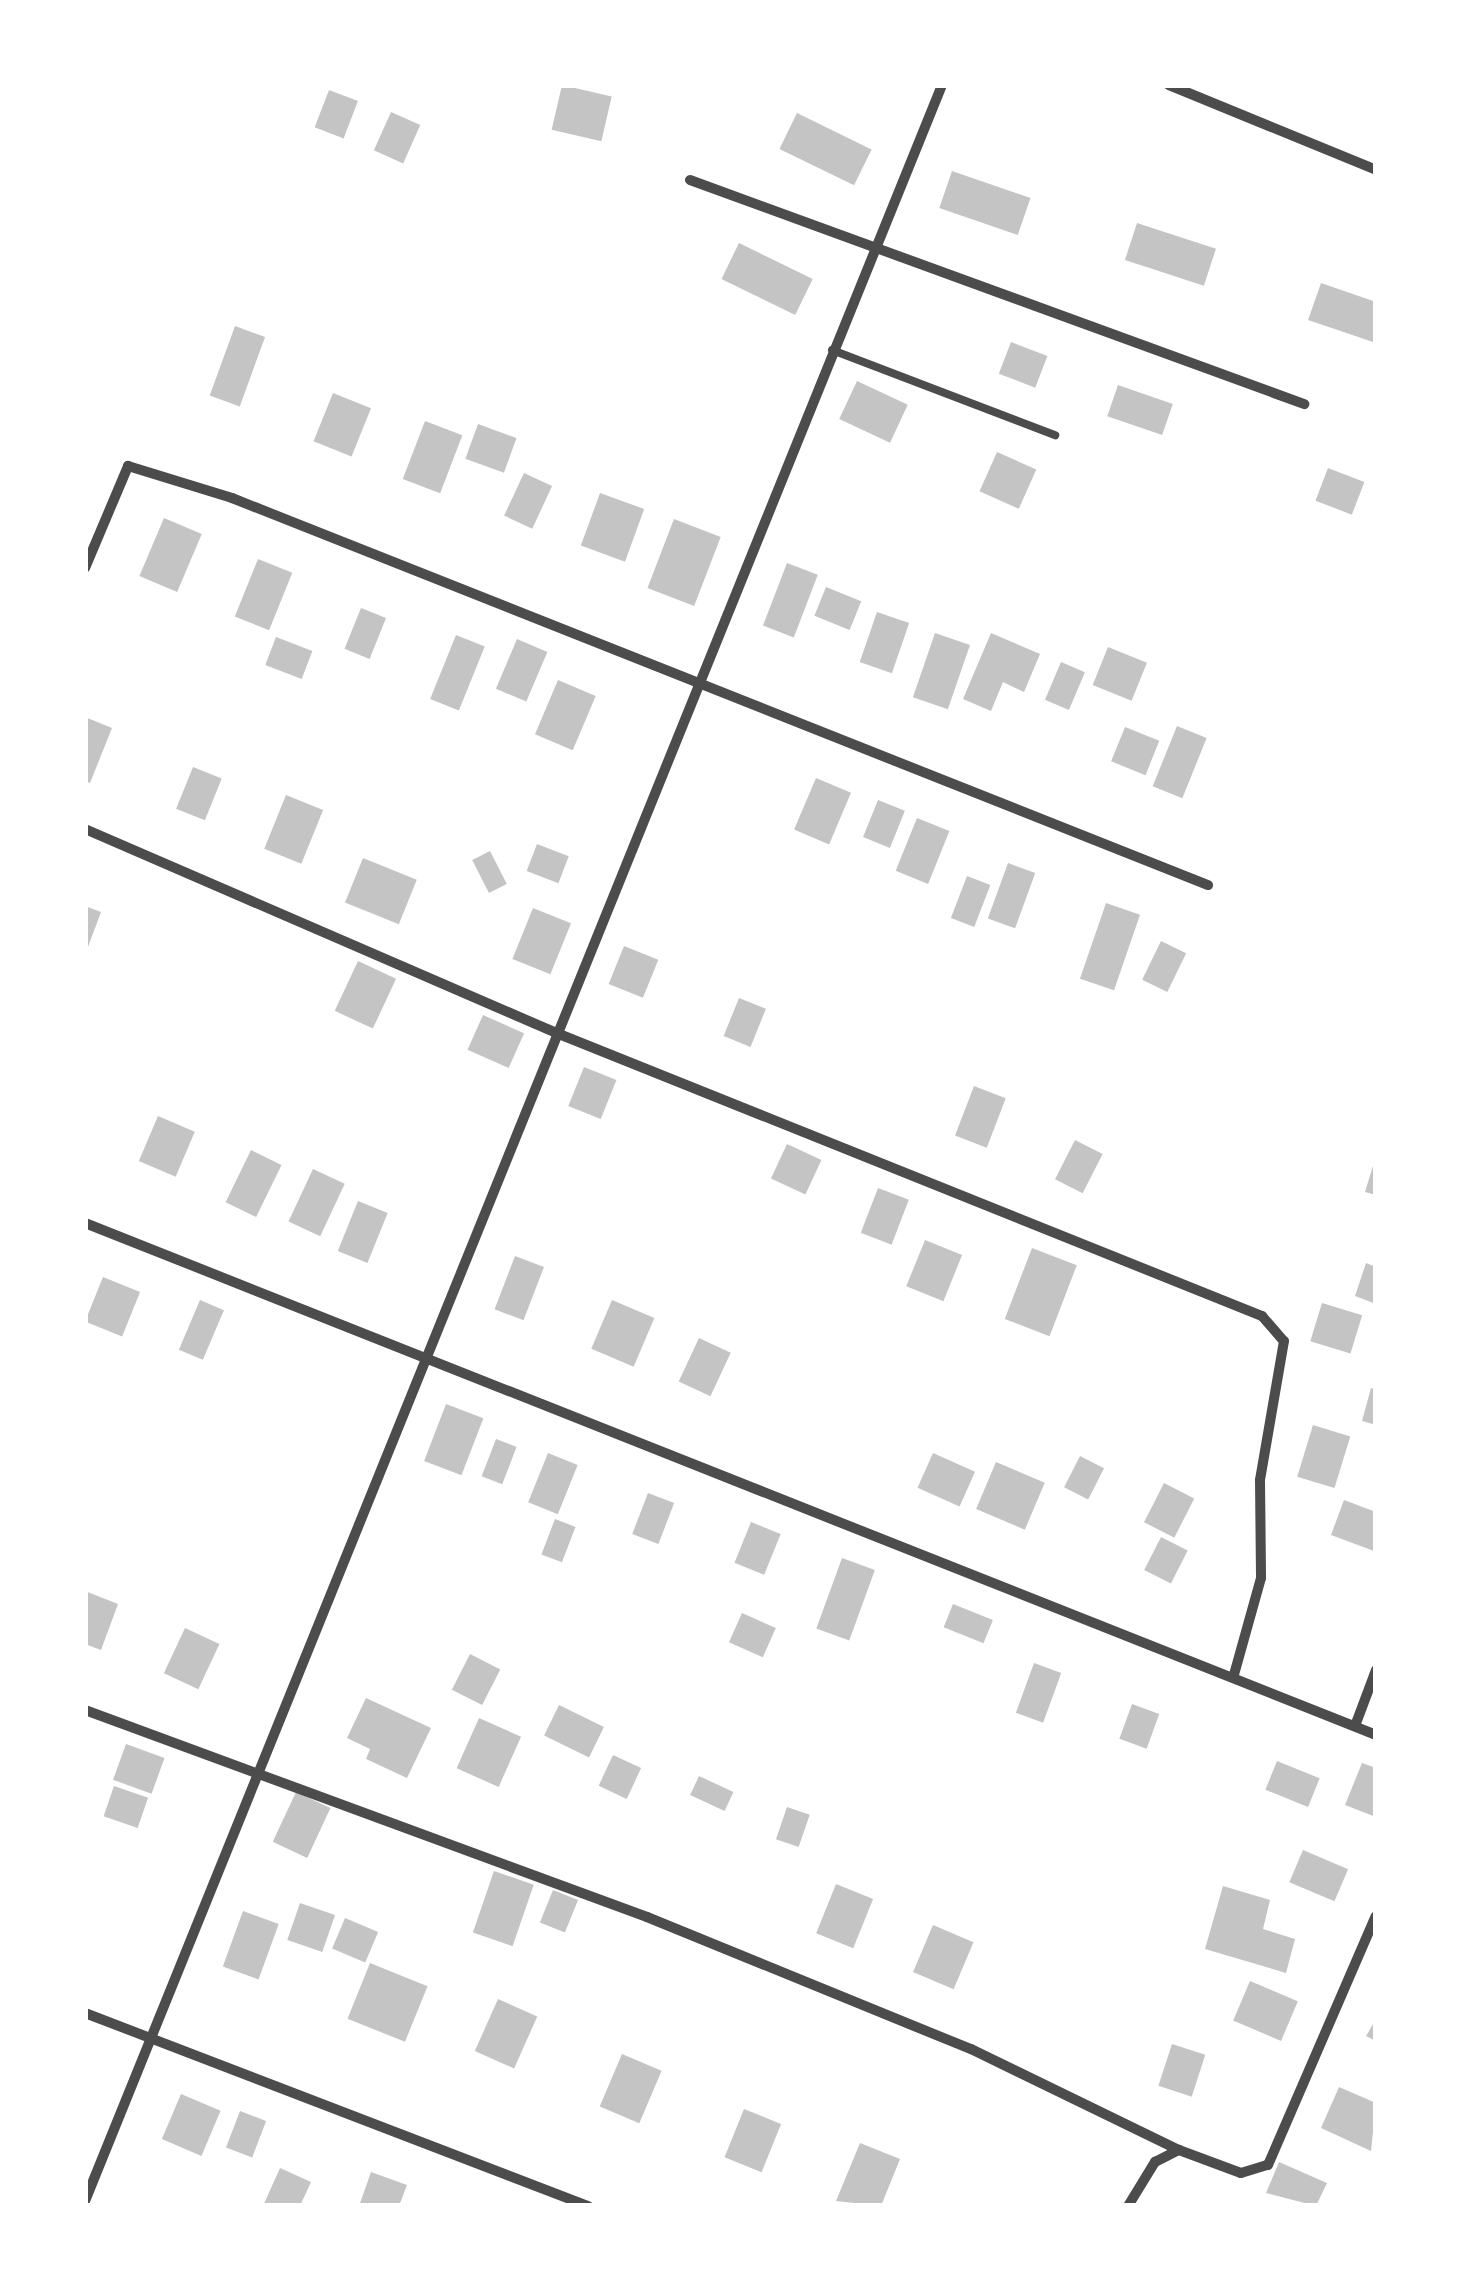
<!DOCTYPE html>
<style>
body{margin:0}
#map{position:relative;width:1461px;height:2291px;overflow:hidden;background:#fff;font-family:"Work Sans",sans-serif}
div>[style]{position:absolute}
.building>*{inset:0;background:#c4c4c4;transform-origin:0 0}
.service>*{height:8px;margin:-4px;padding:0 4px;transform-origin:4px;border-radius:4px;background:#4c4c4c}
.minor>*{height:10px;margin:-5px;padding:0 5px;transform-origin:5px;border-radius:5px;background:#4c4c4c}
span{translate:-50% -50%;white-space:nowrap;text-align:center;line-height:1.15;-webkit-text-stroke:8px #fff;paint-order:stroke}
.frame{position:absolute;inset:0;border:88px solid #fff;pointer-events:none}
</style>
<div id="map">
<div class="building">
<i style="left:562px;top:85px;width:51px;height:46px;rotate:13deg"></i>
<i style="left:329px;top:90px;width:31px;height:40px;rotate:21deg"></i>
<i style="left:391px;top:112px;width:32px;height:42px;rotate:24deg"></i>
<i style="left:797px;top:113px;width:83px;height:40px;rotate:26deg"></i>
<i style="left:952px;top:171px;width:83px;height:39px;rotate:19deg"></i>
<i style="left:1137px;top:223px;width:83px;height:39px;rotate:18deg"></i>
<i style="left:739px;top:243px;width:82px;height:40px;rotate:26deg"></i>
<i style="clip-path:polygon(1321px 283px,1376px 302px,1376px 343px,1308px 320px)"></i>
<i style="left:235px;top:326px;width:32px;height:74px;rotate:20deg"></i>
<i style="left:1011px;top:342px;width:39px;height:34px;rotate:21deg"></i>
<i style="left:857px;top:381px;width:56px;height:42px;rotate:25deg"></i>
<i style="left:1118px;top:385px;width:58px;height:33px;rotate:19deg"></i>
<i style="left:333px;top:393px;width:41px;height:52px;rotate:22deg"></i>
<i style="left:425px;top:421px;width:40px;height:62px;rotate:21deg"></i>
<i style="left:478px;top:424px;width:41px;height:37px;rotate:20deg"></i>
<i style="left:997px;top:452px;width:43px;height:43px;rotate:24deg"></i>
<i style="left:1328px;top:468px;width:39px;height:35px;rotate:21deg"></i>
<i style="left:524px;top:473px;width:31px;height:47px;rotate:25deg"></i>
<i style="left:600px;top:493px;width:47px;height:56px;rotate:20deg"></i>
<i style="left:164px;top:518px;width:41px;height:63px;rotate:23deg"></i>
<i style="left:674px;top:519px;width:50px;height:74px;rotate:21deg"></i>
<i style="left:258px;top:559px;width:37px;height:62px;rotate:22deg"></i>
<i style="left:787px;top:563px;width:33px;height:67px;rotate:21deg"></i>
<i style="left:826px;top:587px;width:38px;height:31px;rotate:22deg"></i>
<i style="left:361px;top:608px;width:27px;height:44px;rotate:22deg"></i>
<i style="left:877px;top:612px;width:34px;height:53px;rotate:19deg"></i>
<i style="left:935px;top:633px;width:37px;height:68px;rotate:19deg"></i>
<i style="clip-path:polygon(991px 633px,1040px 654px,1024px 692px,1003px 682px,991px 711px,963px 699px)"></i>
<i style="left:456px;top:635px;width:31px;height:69px;rotate:22deg"></i>
<i style="left:276px;top:637px;width:39px;height:30px;rotate:21deg"></i>
<i style="left:517px;top:639px;width:33px;height:54px;rotate:23deg"></i>
<i style="left:1108px;top:647px;width:42px;height:41px;rotate:22deg"></i>
<i style="left:1061px;top:662px;width:26px;height:41px;rotate:23deg"></i>
<i style="left:558px;top:680px;width:41px;height:59px;rotate:23deg"></i>
<i style="clip-path:polygon(85px 717px,112px 728px,90px 783px,85px 781px)"></i>
<i style="left:1177px;top:726px;width:32px;height:65px;rotate:22deg"></i>
<i style="left:1125px;top:727px;width:37px;height:37px;rotate:22deg"></i>
<i style="left:193px;top:767px;width:31px;height:45px;rotate:22deg"></i>
<i style="left:816px;top:778px;width:38px;height:56px;rotate:23deg"></i>
<i style="left:286px;top:795px;width:40px;height:58px;rotate:22deg"></i>
<i style="left:878px;top:800px;width:29px;height:40px;rotate:22deg"></i>
<i style="left:917px;top:818px;width:35px;height:57px;rotate:22deg"></i>
<i style="left:537px;top:844px;width:34px;height:29px;rotate:21deg"></i>
<i style="left:490px;top:851px;width:37px;height:20px;rotate:63deg"></i>
<i style="left:363px;top:858px;width:58px;height:48px;rotate:22deg"></i>
<i style="left:1008px;top:863px;width:29px;height:59px;rotate:20deg"></i>
<i style="left:967px;top:876px;width:25px;height:45px;rotate:21deg"></i>
<i style="left:1106px;top:903px;width:36px;height:80px;rotate:19deg"></i>
<i style="clip-path:polygon(85px 906px,101px 912px,85px 955px)"></i>
<i style="left:533px;top:908px;width:41px;height:55px;rotate:22deg"></i>
<i style="left:1161px;top:941px;width:28px;height:43px;rotate:26deg"></i>
<i style="left:624px;top:946px;width:37px;height:41px;rotate:22deg"></i>
<i style="left:358px;top:961px;width:42px;height:55px;rotate:25deg"></i>
<i style="left:739px;top:998px;width:29px;height:41px;rotate:22deg"></i>
<i style="left:483px;top:1015px;width:45px;height:38px;rotate:24deg"></i>
<i style="left:584px;top:1067px;width:35px;height:42px;rotate:22deg"></i>
<i style="left:974px;top:1086px;width:34px;height:53px;rotate:21deg"></i>
<i style="left:158px;top:1116px;width:40px;height:49px;rotate:23deg"></i>
<i style="left:1075px;top:1140px;width:31px;height:44px;rotate:27deg"></i>
<i style="left:787px;top:1144px;width:38px;height:38px;rotate:25deg"></i>
<i style="left:251px;top:1150px;width:34px;height:58px;rotate:26deg"></i>
<i style="clip-path:polygon(1376px 1156px,1376px 1195px,1365px 1192px)"></i>
<i style="left:313px;top:1169px;width:35px;height:58px;rotate:25deg"></i>
<i style="left:878px;top:1188px;width:33px;height:48px;rotate:21deg"></i>
<i style="left:358px;top:1201px;width:32px;height:54px;rotate:22deg"></i>
<i style="left:925px;top:1240px;width:40px;height:50px;rotate:22deg"></i>
<i style="left:1032px;top:1248px;width:48px;height:76px;rotate:21deg"></i>
<i style="left:515px;top:1256px;width:31px;height:57px;rotate:21deg"></i>
<i style="clip-path:polygon(1366px 1263px,1376px 1267px,1376px 1304px,1355px 1296px)"></i>
<i style="left:103px;top:1277px;width:40px;height:48px;rotate:22deg"></i>
<i style="left:200px;top:1300px;width:26px;height:54px;rotate:23deg"></i>
<i style="left:612px;top:1300px;width:46px;height:53px;rotate:23deg"></i>
<i style="left:1322px;top:1303px;width:42px;height:40px;rotate:17deg"></i>
<i style="left:699px;top:1338px;width:35px;height:48px;rotate:25deg"></i>
<i style="clip-path:polygon(1371px 1388px,1376px 1390px,1376px 1425px,1362px 1421px)"></i>
<i style="left:446px;top:1404px;width:40px;height:61px;rotate:21deg"></i>
<i style="left:1313px;top:1425px;width:39px;height:54px;rotate:17deg"></i>
<i style="left:496px;top:1439px;width:22px;height:40px;rotate:21deg"></i>
<i style="left:548px;top:1453px;width:32px;height:53px;rotate:22deg"></i>
<i style="left:933px;top:1453px;width:46px;height:38px;rotate:24deg"></i>
<i style="left:1080px;top:1456px;width:27px;height:35px;rotate:27deg"></i>
<i style="left:996px;top:1462px;width:53px;height:51px;rotate:23deg"></i>
<i style="left:1164px;top:1483px;width:34px;height:44px;rotate:27deg"></i>
<i style="left:648px;top:1493px;width:28px;height:44px;rotate:21deg"></i>
<i style="clip-path:polygon(1344px 1500px,1376px 1512px,1374px 1551px,1331px 1535px)"></i>
<i style="left:555px;top:1519px;width:22px;height:38px;rotate:21deg"></i>
<i style="left:751px;top:1522px;width:32px;height:44px;rotate:22deg"></i>
<i style="left:1161px;top:1537px;width:30px;height:37px;rotate:27deg"></i>
<i style="left:842px;top:1558px;width:35px;height:75px;rotate:20deg"></i>
<i style="clip-path:polygon(85px 1591px,118px 1604px,101px 1650px,85px 1644px)"></i>
<i style="left:953px;top:1604px;width:43px;height:25px;rotate:22deg"></i>
<i style="left:742px;top:1613px;width:37px;height:32px;rotate:24deg"></i>
<i style="left:185px;top:1628px;width:38px;height:50px;rotate:25deg"></i>
<i style="left:470px;top:1654px;width:34px;height:40px;rotate:27deg"></i>
<i style="left:1034px;top:1663px;width:29px;height:53px;rotate:20deg"></i>
<i style="clip-path:polygon(366px 1698px,431px 1728px,407px 1778px,366px 1759px,370px 1749px,347px 1738px)"></i>
<i style="left:1132px;top:1704px;width:29px;height:37px;rotate:20deg"></i>
<i style="left:559px;top:1705px;width:50px;height:34px;rotate:26deg"></i>
<i style="left:479px;top:1718px;width:46px;height:55px;rotate:24deg"></i>
<i style="left:126px;top:1744px;width:41px;height:38px;rotate:20deg"></i>
<i style="left:613px;top:1755px;width:31px;height:34px;rotate:25deg"></i>
<i style="left:1277px;top:1761px;width:46px;height:31px;rotate:22deg"></i>
<i style="clip-path:polygon(1362px 1763px,1376px 1768px,1376px 1817px,1345px 1805px)"></i>
<i style="left:699px;top:1776px;width:38px;height:21px;rotate:25deg"></i>
<i style="left:114px;top:1786px;width:36px;height:32px;rotate:19deg"></i>
<i style="left:296px;top:1792px;width:38px;height:55px;rotate:25deg"></i>
<i style="left:787px;top:1807px;width:24px;height:34px;rotate:19deg"></i>
<i style="left:1303px;top:1850px;width:49px;height:35px;rotate:23deg"></i>
<i style="left:494px;top:1871px;width:42px;height:65px;rotate:19deg"></i>
<i style="left:836px;top:1884px;width:40px;height:53px;rotate:22deg"></i>
<i style="clip-path:polygon(1223px 1886px,1270px 1900px,1263px 1929px,1295px 1939px,1286px 1973px,1205px 1949px)"></i>
<i style="left:553px;top:1890px;width:27px;height:35px;rotate:22deg"></i>
<i style="left:300px;top:1903px;width:37px;height:39px;rotate:19deg"></i>
<i style="left:243px;top:1911px;width:38px;height:59px;rotate:20deg"></i>
<i style="left:345px;top:1918px;width:36px;height:33px;rotate:23deg"></i>
<i style="left:933px;top:1925px;width:44px;height:51px;rotate:23deg"></i>
<i style="left:370px;top:1963px;width:62px;height:60px;rotate:22deg"></i>
<i style="left:1250px;top:1981px;width:52px;height:43px;rotate:23deg"></i>
<i style="left:498px;top:1999px;width:43px;height:57px;rotate:24deg"></i>
<i style="clip-path:polygon(1376px 2019px,1376px 2041px,1366px 2036px)"></i>
<i style="left:1172px;top:2044px;width:35px;height:44px;rotate:18deg"></i>
<i style="left:622px;top:2054px;width:43px;height:57px;rotate:23deg"></i>
<i style="clip-path:polygon(1339px 2087px,1376px 2103px,1371px 2151px,1321px 2128px)"></i>
<i style="left:181px;top:2094px;width:43px;height:49px;rotate:23deg"></i>
<i style="left:744px;top:2109px;width:40px;height:52px;rotate:22deg"></i>
<i style="left:240px;top:2111px;width:28px;height:39px;rotate:21deg"></i>
<i style="clip-path:polygon(860px 2143px,900px 2159px,881px 2206px,836px 2201px)"></i>
<i style="clip-path:polygon(1279px 2162px,1327px 2183px,1316px 2206px,1266px 2193px)"></i>
<i style="clip-path:polygon(280px 2168px,311px 2182px,300px 2206px,263px 2206px)"></i>
<i style="clip-path:polygon(371px 2172px,407px 2185px,399px 2206px,359px 2206px)"></i>
</div>
<div class="service">
<i style="left:832px;top:350px;width:239px;rotate:20.9deg"></i>
</div>
<div class="minor">
<i style="left:1169px;top:85px;width:224px;rotate:22.3deg"></i>
<i style="left:690px;top:180px;width:654px;rotate:20.04deg"></i>
<i style="left:85px;top:568px;width:111px;rotate:-67.1deg"></i>
<i style="left:128px;top:466px;width:109px;rotate:17.1deg"></i>
<i style="left:232px;top:498px;width:1050px;rotate:21.63deg"></i>
<i style="left:85px;top:829px;width:511px;rotate:23.4deg"></i>
<i style="left:554px;top:1032px;width:763px;rotate:21.86deg"></i>
<i style="left:1262px;top:1316px;width:33px;rotate:49deg"></i>
<i style="left:1284px;top:1341px;width:141px;rotate:99.8deg"></i>
<i style="left:1260px;top:1480px;width:98px;rotate:89.4deg"></i>
<i style="left:1261px;top:1578px;width:101px;rotate:105.6deg"></i>
<i style="left:85px;top:1223px;width:1389px;rotate:21.63deg"></i>
<i style="left:85px;top:1710px;width:599px;rotate:20.22deg"></i>
<i style="left:647px;top:1917px;width:350px;rotate:22.2deg"></i>
<i style="left:971px;top:2049px;width:231px;rotate:25.9deg"></i>
<i style="left:1355px;top:1726px;width:60px;rotate:-69.4deg"></i>
<i style="left:85px;top:2013px;width:539px;rotate:20.99deg"></i>
<i style="left:85px;top:2201px;width:2283px;rotate:-67.95deg"></i>
<i style="left:1128px;top:2206px;width:52px;rotate:-58.5deg"></i>
<i style="left:1155px;top:2162px;width:27px;rotate:-27deg"></i>
<i style="left:1179px;top:2150px;width:66px;rotate:20.4deg"></i>
<i style="left:1241px;top:2173px;width:28px;rotate:-17deg"></i>
<i style="left:1268px;top:2165px;width:271px;rotate:-66.6deg"></i>
</div>
<div class="frame"></div>
</div>
